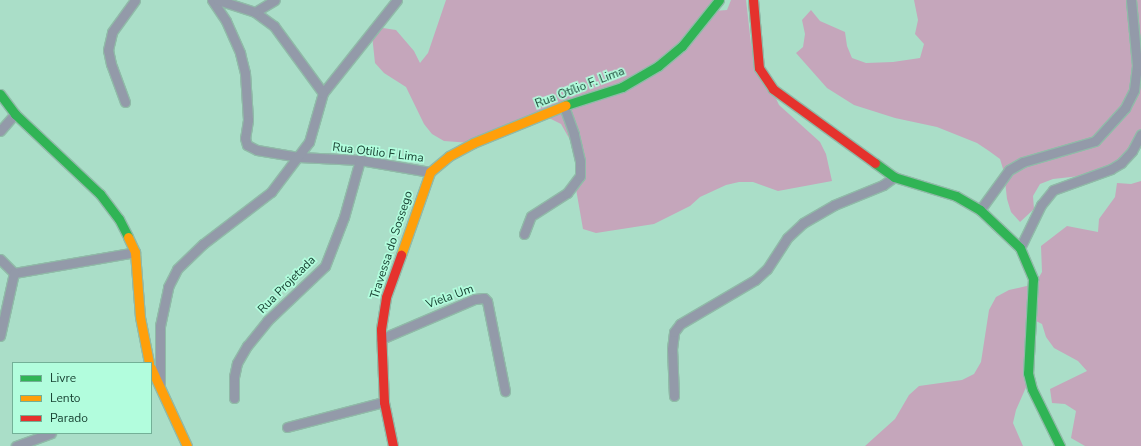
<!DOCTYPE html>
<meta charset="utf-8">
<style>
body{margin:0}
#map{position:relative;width:1141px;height:446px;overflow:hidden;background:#aadec8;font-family:"Nunito Sans",sans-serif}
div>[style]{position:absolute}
.forest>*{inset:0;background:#c5a6bb}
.roads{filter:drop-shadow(1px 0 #90baa8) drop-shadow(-1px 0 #90baa8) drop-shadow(0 1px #90baa8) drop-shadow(0 -1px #90baa8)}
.street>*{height:9px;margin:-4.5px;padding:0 4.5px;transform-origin:4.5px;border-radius:4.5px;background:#939aa9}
.fast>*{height:9px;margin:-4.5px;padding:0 4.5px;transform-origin:4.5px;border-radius:4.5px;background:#30b455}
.slow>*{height:9px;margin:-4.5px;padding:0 4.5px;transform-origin:4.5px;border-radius:4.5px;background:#ff9f0a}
.jam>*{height:9px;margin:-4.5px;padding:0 4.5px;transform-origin:4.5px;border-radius:4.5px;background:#e5322d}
span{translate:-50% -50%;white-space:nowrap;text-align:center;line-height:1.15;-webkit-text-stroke:3.5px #b2fddd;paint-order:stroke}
.street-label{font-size:12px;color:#143d2e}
.legend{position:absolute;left:12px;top:362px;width:140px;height:72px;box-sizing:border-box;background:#b2fddd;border:1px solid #73b097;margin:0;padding:5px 7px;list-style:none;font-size:12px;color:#143d2e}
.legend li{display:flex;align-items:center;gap:8px;height:20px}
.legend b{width:20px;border:1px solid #73b097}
</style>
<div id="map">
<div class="forest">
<i style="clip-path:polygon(446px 0,713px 0,714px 11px,727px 10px,731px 0,746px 0,751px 44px,779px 105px,820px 142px,826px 154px,832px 181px,778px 191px,753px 182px,739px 182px,726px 185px,700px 197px,690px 206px,654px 224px,596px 233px,583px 229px,576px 189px,580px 174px,574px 147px,561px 124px,549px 118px,471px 143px,444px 141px,432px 134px,424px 124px,406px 87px,384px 73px,375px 63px,372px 35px,383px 28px,396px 30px,414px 51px,420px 63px,428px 53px)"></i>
<i style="clip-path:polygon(914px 0,1141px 0,1141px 133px,1120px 166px,1080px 176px,1053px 179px,1040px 184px,1033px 196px,1034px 209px,1020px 222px,1011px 212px,1007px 199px,1004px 172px,1000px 159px,989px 151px,977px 143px,937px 127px,895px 118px,854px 105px,827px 88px,796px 53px,803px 47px,805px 34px,802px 20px,811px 10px,820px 21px,845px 32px,847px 46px,852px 58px,866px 63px,893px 62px,920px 58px,924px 44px,915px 34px,918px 20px)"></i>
<i style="clip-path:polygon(1141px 181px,1141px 446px,1085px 446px,1071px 438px,1076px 411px,1065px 404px,1052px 403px,1050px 389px,1087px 371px,1078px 361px,1054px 348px,1046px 337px,1042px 324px,1030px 318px,1027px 385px,1016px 410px,1013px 423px,1023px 446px,865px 446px,895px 419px,909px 395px,919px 386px,962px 380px,974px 374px,981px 362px,989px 310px,996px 297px,1009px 290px,1035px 284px,1042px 272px,1041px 246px,1067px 226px,1098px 232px,1099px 219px,1115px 197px,1117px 183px,1131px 184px)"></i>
</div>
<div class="roads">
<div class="street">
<i style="left:212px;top:0;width:25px;rotate:56deg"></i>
<i style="left:226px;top:21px;width:35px;rotate:66deg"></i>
<i style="left:240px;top:53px;width:21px;rotate:76deg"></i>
<i style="left:245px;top:73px;width:47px;rotate:86.3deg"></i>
<i style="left:248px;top:120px;width:18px;rotate:99deg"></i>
<i style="left:245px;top:138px;width:7px;rotate:74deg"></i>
<i style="left:247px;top:145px;width:11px;rotate:27deg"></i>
<i style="left:257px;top:150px;width:43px;rotate:9.5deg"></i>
<i style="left:299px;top:157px;width:61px;rotate:2.8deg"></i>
<i style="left:360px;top:160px;width:71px;rotate:9.7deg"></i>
<i style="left:255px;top:12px;width:23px;rotate:-31deg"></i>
<i style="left:323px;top:93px;width:119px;rotate:-51.5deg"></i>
<i style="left:125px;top:102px;width:40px;rotate:-110.2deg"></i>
<i style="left:111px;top:64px;width:14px;rotate:-102deg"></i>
<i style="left:108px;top:50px;width:18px;rotate:-77deg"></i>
<i style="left:112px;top:32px;width:39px;rotate:-54deg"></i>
<i style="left:0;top:131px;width:23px;rotate:-49deg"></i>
<i style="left:980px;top:210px;width:49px;rotate:-54.1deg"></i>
<i style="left:1009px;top:170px;width:16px;rotate:-30deg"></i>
<i style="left:1023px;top:162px;width:75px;rotate:-16.3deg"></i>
<i style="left:1095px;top:141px;width:45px;rotate:-47.7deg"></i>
<i style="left:1125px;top:108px;width:20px;rotate:-63deg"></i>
<i style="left:1134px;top:90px;width:25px;rotate:-83deg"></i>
<i style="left:1137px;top:65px;width:65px;rotate:-95.3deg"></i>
<i style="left:524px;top:234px;width:19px;rotate:-69deg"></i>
<i style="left:531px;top:216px;width:43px;rotate:-32.6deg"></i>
<i style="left:567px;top:193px;width:21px;rotate:-53deg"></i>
<i style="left:580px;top:176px;width:15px;rotate:-90deg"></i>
<i style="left:580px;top:161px;width:28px;rotate:-103deg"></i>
<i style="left:574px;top:134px;width:30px;rotate:-110deg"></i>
<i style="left:1020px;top:248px;width:48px;rotate:-64deg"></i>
<i style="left:1041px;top:205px;width:19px;rotate:-51deg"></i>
<i style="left:1053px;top:190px;width:62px;rotate:-19.9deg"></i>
<i style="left:1111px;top:169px;width:12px;rotate:-31deg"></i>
<i style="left:1121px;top:163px;width:16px;rotate:-47deg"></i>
<i style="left:1132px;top:151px;width:19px;rotate:-62deg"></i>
<i style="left:0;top:259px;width:20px;rotate:45deg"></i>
<i style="left:14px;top:273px;width:123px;rotate:-9.8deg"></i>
<i style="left:0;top:336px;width:65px;rotate:-77.5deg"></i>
<i style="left:381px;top:339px;width:102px;rotate:-23.1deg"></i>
<i style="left:475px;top:299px;width:9px;rotate:-6deg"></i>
<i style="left:484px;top:298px;width:4px;rotate:45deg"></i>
<i style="left:487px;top:301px;width:92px;rotate:78.7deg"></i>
<i style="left:160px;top:384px;width:58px;rotate:-90deg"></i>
<i style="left:160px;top:326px;width:40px;rotate:-78deg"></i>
<i style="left:168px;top:287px;width:20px;rotate:-63deg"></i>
<i style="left:177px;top:269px;width:36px;rotate:-44deg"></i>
<i style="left:203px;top:244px;width:86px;rotate:-37.4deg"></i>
<i style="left:271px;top:192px;width:63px;rotate:-52.8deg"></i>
<i style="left:309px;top:142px;width:51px;rotate:-74.1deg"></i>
<i style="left:323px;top:93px;width:83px;rotate:-126.2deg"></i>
<i style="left:274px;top:26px;width:24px;rotate:-144deg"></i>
<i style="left:255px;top:12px;width:39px;rotate:-162deg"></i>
<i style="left:674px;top:396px;width:47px;rotate:-92.4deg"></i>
<i style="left:672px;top:349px;width:17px;rotate:-83deg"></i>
<i style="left:674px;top:332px;width:10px;rotate:-53deg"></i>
<i style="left:680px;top:324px;width:87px;rotate:-30.4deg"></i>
<i style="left:755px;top:280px;width:16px;rotate:-43deg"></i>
<i style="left:767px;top:269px;width:37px;rotate:-57deg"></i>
<i style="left:787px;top:238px;width:22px;rotate:-43deg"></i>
<i style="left:803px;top:223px;width:36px;rotate:-30deg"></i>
<i style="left:834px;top:205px;width:53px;rotate:-22.2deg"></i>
<i style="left:883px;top:185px;width:14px;rotate:-36deg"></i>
<i style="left:234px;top:398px;width:21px;rotate:-90deg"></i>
<i style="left:234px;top:377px;width:14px;rotate:-78deg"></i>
<i style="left:237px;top:363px;width:20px;rotate:-60deg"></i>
<i style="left:247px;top:346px;width:32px;rotate:-51deg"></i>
<i style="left:267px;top:321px;width:80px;rotate:-43.5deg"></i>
<i style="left:325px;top:266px;width:53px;rotate:-68.8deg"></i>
<i style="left:344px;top:217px;width:59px;rotate:-74.3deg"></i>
<i style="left:287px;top:427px;width:100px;rotate:-14.5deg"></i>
<i style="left:16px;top:446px;width:37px;rotate:-20deg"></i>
</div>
<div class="fast">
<i style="left:0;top:94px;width:25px;rotate:53deg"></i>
<i style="left:15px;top:114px;width:117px;rotate:43.3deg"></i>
<i style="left:100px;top:194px;width:31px;rotate:53deg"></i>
<i style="left:119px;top:219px;width:20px;rotate:63deg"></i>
<i style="left:566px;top:105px;width:59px;rotate:-17.8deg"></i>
<i style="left:622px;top:87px;width:42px;rotate:-30.3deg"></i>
<i style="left:658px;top:66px;width:31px;rotate:-40deg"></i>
<i style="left:682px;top:46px;width:59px;rotate:-51.2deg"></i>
<i style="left:875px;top:163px;width:24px;rotate:36deg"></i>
<i style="left:894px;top:177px;width:65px;rotate:17deg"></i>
<i style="left:956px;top:196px;width:28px;rotate:30deg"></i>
<i style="left:980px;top:210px;width:55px;rotate:43.5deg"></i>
<i style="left:1020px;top:248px;width:34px;rotate:67deg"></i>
<i style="left:1033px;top:279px;width:94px;rotate:93deg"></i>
<i style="left:1028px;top:373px;width:16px;rotate:76deg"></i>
<i style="left:1032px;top:389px;width:64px;rotate:63.8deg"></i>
</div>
<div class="slow">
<i style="left:128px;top:237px;width:17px;rotate:65deg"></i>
<i style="left:135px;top:252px;width:65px;rotate:85.6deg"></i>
<i style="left:140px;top:317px;width:47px;rotate:78.9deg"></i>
<i style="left:401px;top:255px;width:88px;rotate:-70.7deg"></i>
<i style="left:430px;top:172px;width:25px;rotate:-40deg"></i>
<i style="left:449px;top:156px;width:27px;rotate:-28deg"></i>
<i style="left:473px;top:143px;width:100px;rotate:-22.2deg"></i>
<i style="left:151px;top:368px;width:86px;rotate:65.2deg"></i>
</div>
<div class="jam">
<i style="left:753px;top:0;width:68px;rotate:85deg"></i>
<i style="left:759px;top:68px;width:25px;rotate:56deg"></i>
<i style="left:773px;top:89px;width:126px;rotate:36deg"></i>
<i style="left:393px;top:446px;width:45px;rotate:-101.6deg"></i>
<i style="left:384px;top:402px;width:73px;rotate:-92.4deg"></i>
<i style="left:381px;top:329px;width:32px;rotate:-81deg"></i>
<i style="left:386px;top:297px;width:45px;rotate:-70.3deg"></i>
</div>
</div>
<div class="street-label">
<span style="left:580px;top:88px;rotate:-21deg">Rua Otílio F. Lima</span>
<span style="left:378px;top:153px;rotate:7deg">Rua Otilio F Lima</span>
<span style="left:392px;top:245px;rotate:-72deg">Travessa do Sossego</span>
<span style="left:287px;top:285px;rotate:-45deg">Rua Projetada</span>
<span style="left:450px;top:297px;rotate:-20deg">Viela Um</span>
</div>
<ul class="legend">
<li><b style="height:5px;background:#30b455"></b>Livre</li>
<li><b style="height:5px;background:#ff9f0a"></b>Lento</li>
<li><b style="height:5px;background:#e5322d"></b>Parado</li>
</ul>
</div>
